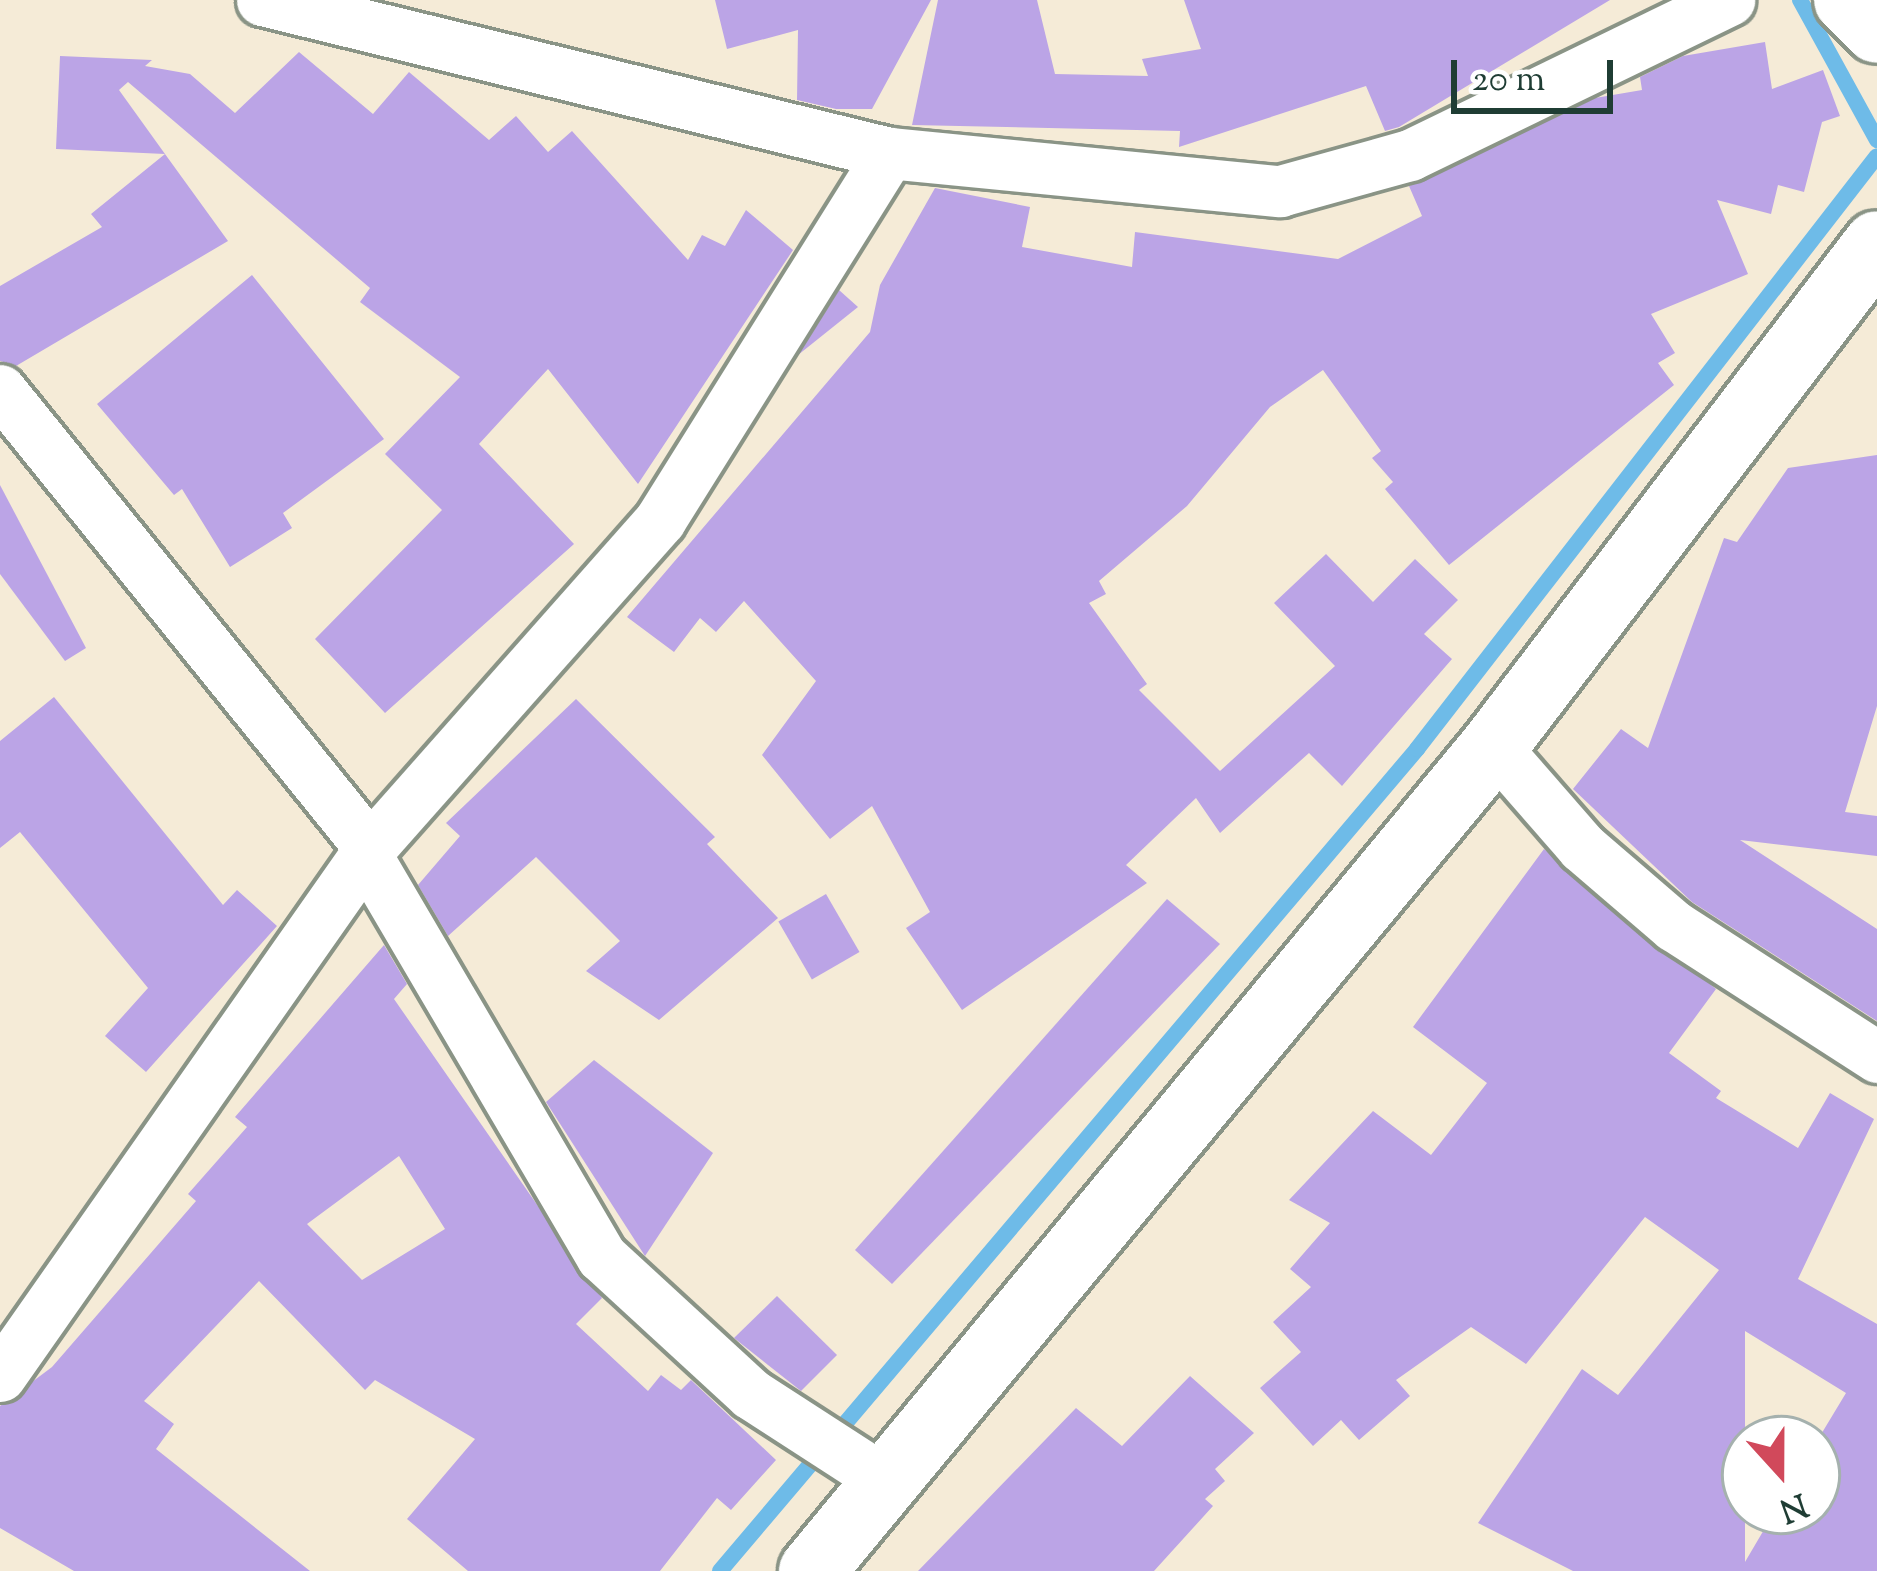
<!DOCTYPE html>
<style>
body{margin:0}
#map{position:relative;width:1877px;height:1571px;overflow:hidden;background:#f5ebd7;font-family:"Sorts Mill Goudy",serif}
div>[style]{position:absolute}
.stream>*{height:16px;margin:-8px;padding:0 8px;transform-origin:8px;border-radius:8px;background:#6ebbe8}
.building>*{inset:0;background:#bba4e6;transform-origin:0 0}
.roads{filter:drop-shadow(3px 0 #8a9486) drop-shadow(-3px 0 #8a9486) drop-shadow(0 3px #8a9486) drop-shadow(0 -3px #8a9486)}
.minor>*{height:51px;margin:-25.5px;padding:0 25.5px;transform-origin:25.5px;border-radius:25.5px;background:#fff}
.tertiary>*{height:66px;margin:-33px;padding:0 33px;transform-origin:33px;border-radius:33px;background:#fff}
span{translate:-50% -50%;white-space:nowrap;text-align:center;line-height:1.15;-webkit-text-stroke:10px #fff;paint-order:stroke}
.north{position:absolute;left:1721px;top:1415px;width:120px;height:120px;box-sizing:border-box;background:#fff;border:3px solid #a5b1ae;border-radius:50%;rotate:159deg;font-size:33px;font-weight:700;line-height:48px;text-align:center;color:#1f3d34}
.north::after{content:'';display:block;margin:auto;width:42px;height:54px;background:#d1495b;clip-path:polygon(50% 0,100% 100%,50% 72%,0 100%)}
.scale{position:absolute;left:1451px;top:60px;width:162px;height:54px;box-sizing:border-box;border:6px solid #1f3d34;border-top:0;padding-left:15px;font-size:36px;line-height:42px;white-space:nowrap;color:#1f3d34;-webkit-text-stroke:9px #fff;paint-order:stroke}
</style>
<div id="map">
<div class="stream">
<i style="left:1800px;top:0;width:160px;rotate:61.2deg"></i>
<i style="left:720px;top:1571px;width:1078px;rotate:-49.7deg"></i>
<i style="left:1417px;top:749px;width:750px;rotate:-52.2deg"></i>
</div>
<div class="building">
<i style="clip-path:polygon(715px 0,931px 0,872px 109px,836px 109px,797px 100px,798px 30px,727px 49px)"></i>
<i style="clip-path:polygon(938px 0,1037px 0,1055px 74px,1148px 76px,1142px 59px,1201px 49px,1184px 0,1610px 0,1399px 127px,1385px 131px,1366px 86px,1179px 147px,1180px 131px,912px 125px)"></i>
<i style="clip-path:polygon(1765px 42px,1772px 89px,1823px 70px,1840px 116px,1822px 122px,1804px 192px,1778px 185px,1771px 214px,1717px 200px,1748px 274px,1651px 314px,1675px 353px,1658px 363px,1674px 385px,1449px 565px,1385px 489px,1393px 482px,1372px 458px,1381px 451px,1323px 370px,1270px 407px,1187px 506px,1099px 581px,1106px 594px,1089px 603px,1147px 684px,1139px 690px,1220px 771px,1335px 666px,1274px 603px,1326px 554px,1373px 602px,1415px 559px,1458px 600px,1424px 634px,1452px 659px,1342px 786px,1309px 753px,1220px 833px,1196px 798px,1126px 865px,1147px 883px,962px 1010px,906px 928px,930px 912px,872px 806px,830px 839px,762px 755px,816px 681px,744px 601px,716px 632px,700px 618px,674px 652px,627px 617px,870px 332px,880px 285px,935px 188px,1030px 207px,1022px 247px,1132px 267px,1135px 232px,1338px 259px,1422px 216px,1409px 186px,1595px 98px,1642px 90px,1640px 77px,1683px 56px)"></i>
<i style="clip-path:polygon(299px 52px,373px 114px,409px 72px,489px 140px,516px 116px,548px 152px,572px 131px,688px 260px,702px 235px,725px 246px,746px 210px,793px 250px,638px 484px,548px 369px,479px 444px,574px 544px,385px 713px,315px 639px,442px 510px,385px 454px,460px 377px,360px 302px,370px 288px,128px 82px,119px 90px,165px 154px,56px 149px,60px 56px,152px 60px,145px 66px,190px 74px,235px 113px)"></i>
<i style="clip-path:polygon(165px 154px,228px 241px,16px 366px,0 361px,0 286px,102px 227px,91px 214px)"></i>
<i style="clip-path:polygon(252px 275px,384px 439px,283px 513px,292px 528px,230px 567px,182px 489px,174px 495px,97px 404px)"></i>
<i style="clip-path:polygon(839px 290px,858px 307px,798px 355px)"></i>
<i style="clip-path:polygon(1877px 455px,1877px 706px,1845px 812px,1877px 816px,1877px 856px,1740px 840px,1877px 929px,1877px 1021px,1692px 902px,1573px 789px,1621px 729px,1648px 748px,1724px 538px,1737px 542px,1788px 468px)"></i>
<i style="clip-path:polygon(0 485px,86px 648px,65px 661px,0 574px)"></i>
<i style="clip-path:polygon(54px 697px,223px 905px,237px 890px,277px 926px,146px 1072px,105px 1036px,148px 988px,20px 832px,0 848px,0 741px)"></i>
<i style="clip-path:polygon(576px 699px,715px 837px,707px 844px,778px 918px,659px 1020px,586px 971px,620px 941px,536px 857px,448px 936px,418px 885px,460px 836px,446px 823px)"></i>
<i style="clip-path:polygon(evenodd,1544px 849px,1716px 989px,1669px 1053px,1721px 1091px,1716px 1098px,1798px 1148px,1830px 1093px,1874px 1119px,1798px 1279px,1877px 1324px,1877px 1571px,1573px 1571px,1478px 1523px,1582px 1369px,1618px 1395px,1719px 1270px,1645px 1217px,1526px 1364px,1471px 1327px,1396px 1380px,1410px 1396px,1359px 1440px,1341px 1420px,1313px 1446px,1260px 1388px,1301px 1352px,1273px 1322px,1311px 1287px,1290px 1269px,1330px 1223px,1289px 1200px,1373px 1111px,1431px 1155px,1487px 1083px,1413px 1027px,1544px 849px,1745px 1331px,1846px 1393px,1817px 1441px,1817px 1511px,1775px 1511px,1745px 1562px,1745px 1331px)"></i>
<i style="left:826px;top:894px;width:67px;height:55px;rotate:60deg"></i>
<i style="clip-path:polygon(1167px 899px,1220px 944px,892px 1284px,855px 1250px)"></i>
<i style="clip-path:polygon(evenodd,384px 945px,407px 984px,394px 999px,602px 1298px,576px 1324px,648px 1391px,661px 1375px,681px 1390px,691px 1380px,776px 1460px,731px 1510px,717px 1498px,660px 1571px,468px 1571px,407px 1519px,475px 1439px,375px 1380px,365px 1390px,259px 1281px,144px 1401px,174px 1424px,156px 1449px,310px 1571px,74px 1571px,0 1528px,0 1406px,52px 1367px,196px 1201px,188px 1194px,247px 1127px,235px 1117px,384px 945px,399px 1156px,445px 1229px,362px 1280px,307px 1224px,399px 1156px)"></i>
<i style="clip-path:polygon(594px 1060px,713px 1153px,645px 1256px,546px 1102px)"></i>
<i style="clip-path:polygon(777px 1296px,837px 1355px,801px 1391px,734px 1338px)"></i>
<i style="clip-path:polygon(1190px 1376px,1254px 1433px,1215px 1469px,1225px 1481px,1205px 1499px,1213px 1506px,1154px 1571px,918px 1571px,1076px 1408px,1122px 1446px)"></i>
</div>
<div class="roads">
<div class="minor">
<i style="left:262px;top:0;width:645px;rotate:13.71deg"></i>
<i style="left:889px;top:153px;width:393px;rotate:5.6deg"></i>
<i style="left:1280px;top:191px;width:135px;rotate:-15.5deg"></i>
<i style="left:1410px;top:155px;width:355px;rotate:-25.9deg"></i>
<i style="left:0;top:390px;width:589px;rotate:51.07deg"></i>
<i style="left:1494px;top:746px;width:134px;rotate:48.9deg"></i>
<i style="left:1582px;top:847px;width:121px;rotate:40.7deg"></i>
<i style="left:1674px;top:926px;width:242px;rotate:32.8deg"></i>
<i style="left:370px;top:862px;width:458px;rotate:59.6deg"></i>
<i style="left:602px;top:1257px;width:202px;rotate:42.6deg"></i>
<i style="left:751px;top:1394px;width:158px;rotate:32.9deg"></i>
<i style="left:0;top:1376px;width:645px;rotate:-54.98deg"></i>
<i style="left:370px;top:848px;width:438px;rotate:-48.5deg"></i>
<i style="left:660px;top:520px;width:433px;rotate:-58deg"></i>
</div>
<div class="tertiary">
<i style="left:1847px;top:0;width:42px;rotate:45deg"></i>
<i style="left:812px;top:1571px;width:1070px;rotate:-50.42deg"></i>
<i style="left:1494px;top:746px;width:631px;rotate:-52.66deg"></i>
</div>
</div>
<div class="north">N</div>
<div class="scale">20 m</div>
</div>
